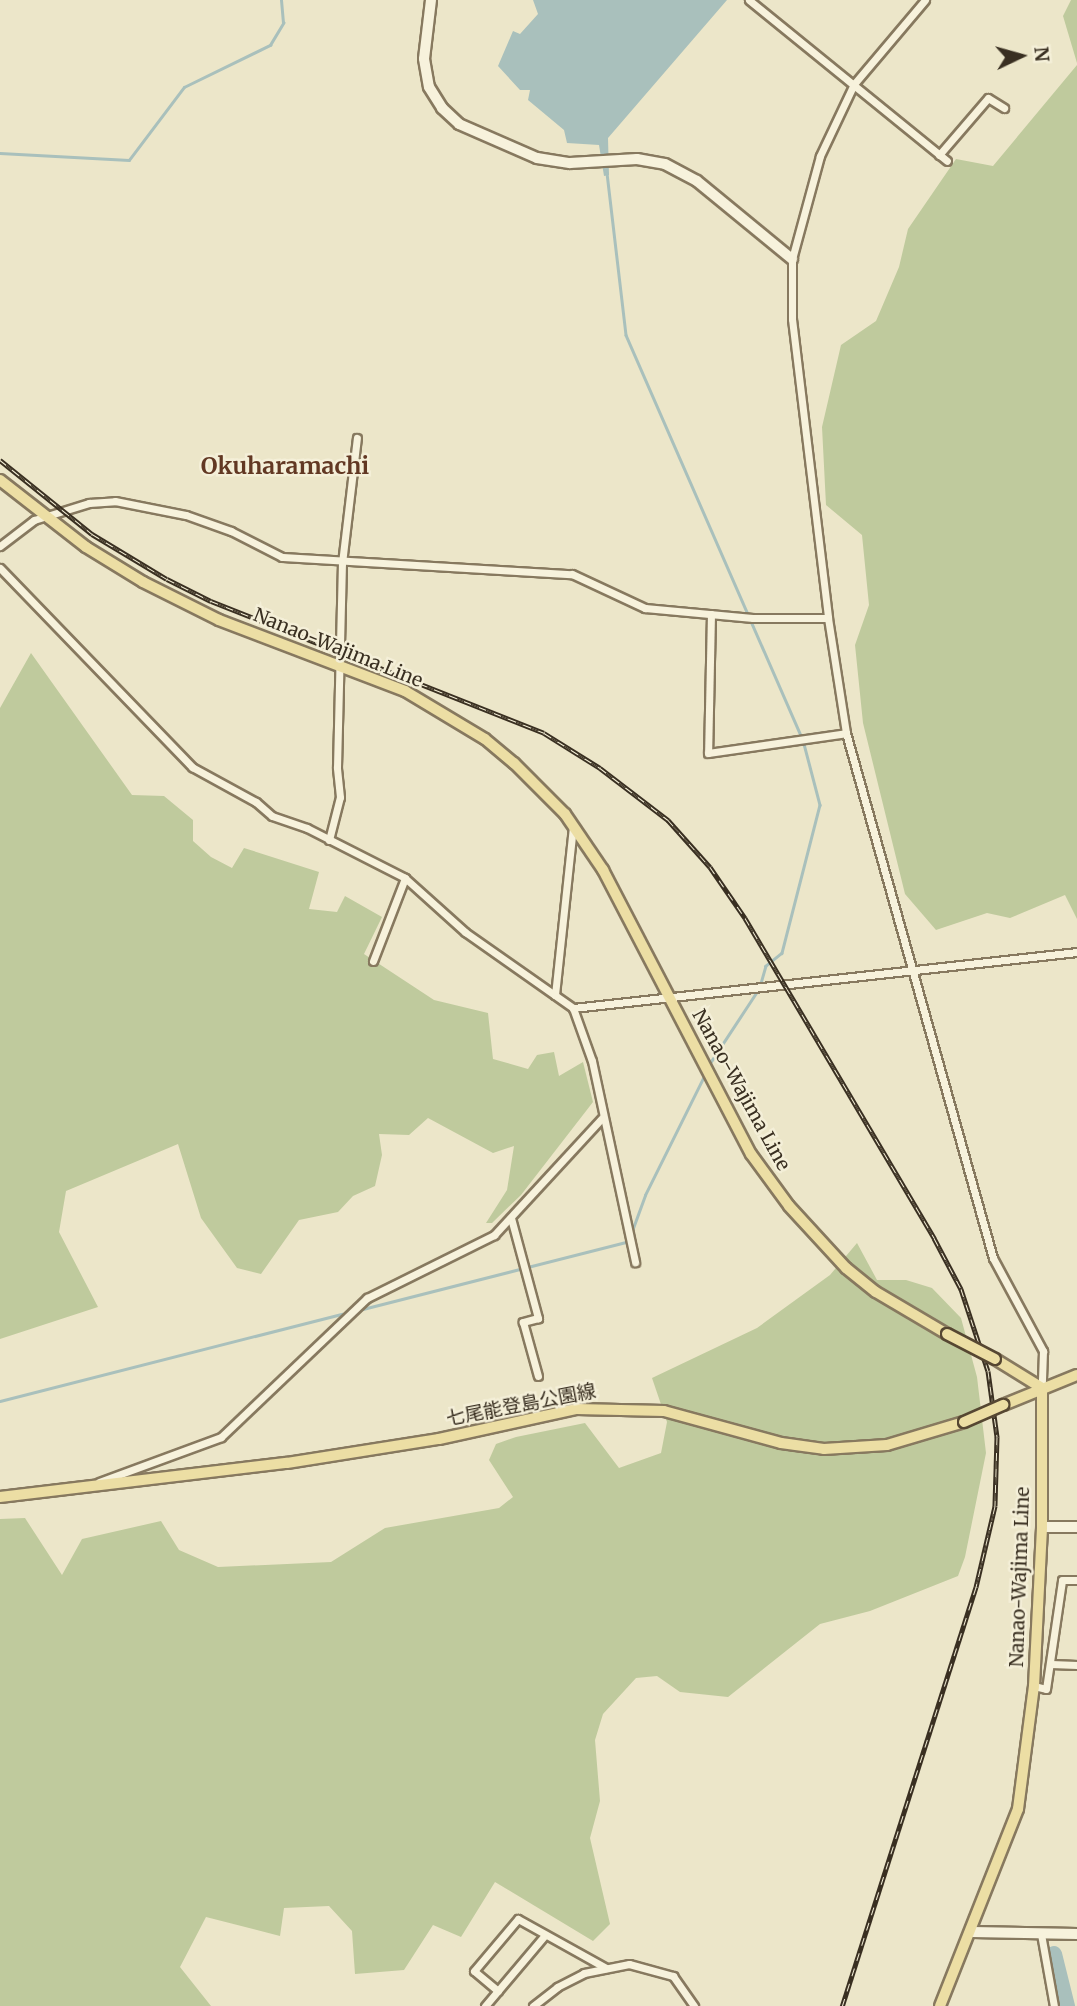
<!DOCTYPE html>
<meta charset="utf-8">
<style>
body{margin:0}
#map{position:relative;width:1077px;height:2006px;overflow:hidden;background:#ece6c9;font-family:Merriweather,"Noto Sans JP",serif}
div>[style]{position:absolute}
.green>*{inset:0;background:#bfca9d}
.water>*{inset:0;background:#a9c0bc}
.stream>*{height:2.5px;margin:-1.25px;padding:0 1.25px;transform-origin:1.25px;border-radius:1.25px;background:#a9c0bc}
.river>*{height:16px;margin:-8px;padding:0 8px;transform-origin:8px;border-radius:8px;background:#a9c0bc}
.roads{filter:drop-shadow(2px 0 #87795f) drop-shadow(-2px 0 #87795f) drop-shadow(0 2px #87795f) drop-shadow(0 -2px #87795f)}
.street>*{height:7px;margin:-3.5px;padding:0 3.5px;transform-origin:3.5px;border-radius:3.5px;background:#f7f2dc}
.secondary>*{height:10px;margin:-5px;padding:0 5px;transform-origin:5px;border-radius:5px;background:#f7f2dc}
.primary>*{height:10px;margin:-5px;padding:0 5px;transform-origin:5px;border-radius:5px;background:#ecdea4}
.rail>*{height:5px;margin-top:-2.5px;transform-origin:0;background:repeating-linear-gradient(90deg,#f4efd8 0 8px,#392f21 0 16px);box-sizing:border-box;border-block:2px solid #392f21}
.bridges{filter:drop-shadow(2px 0 #564732) drop-shadow(-2px 0 #564732) drop-shadow(0 2px #564732) drop-shadow(0 -2px #564732)}
.primary-bridge>*{height:10px;margin:-5px;padding:0 5px;transform-origin:5px;border-radius:5px;background:#ecdea4}
span{translate:-50% -50%;white-space:nowrap;text-align:center;line-height:1.15;-webkit-text-stroke:5px #f4efd8;paint-order:stroke}
.street-label{font-size:19px;color:#392f21}
.quarter-label{font-size:23px;color:#623823;font-weight:700}
.north{position:absolute;left:986px;top:21px;width:70px;height:70px;-webkit-text-stroke:5px #f4efd8;paint-order:stroke;rotate:85deg;font-size:19px;font-weight:700;line-height:28px;text-align:center;color:#392f21}
.north::after{content:'';display:block;margin:auto;width:24px;height:32px;background:#392f21;clip-path:polygon(50% 0,100% 100%,50% 72%,0 100%)}
</style>
<div id="map">
<div class="green">
<i style="clip-path:polygon(1071px 0,1077px 0,1077px 63px,1063px 16px)"></i>
<i style="clip-path:polygon(1077px 65px,1077px 919px,1065px 895px,1010px 918px,987px 913px,936px 930px,905px 894px,863px 723px,855px 645px,869px 605px,862px 535px,826px 505px,822px 427px,841px 345px,876px 321px,899px 267px,908px 229px,956px 159px,993px 166px)"></i>
<i style="clip-path:polygon(31px 653px,132px 795px,164px 796px,193px 820px,193px 841px,211px 857px,232px 868px,244px 848px,319px 872px,309px 909px,337px 912px,345px 896px,382px 917px,364px 954px,434px 1000px,488px 1013px,493px 1059px,528px 1069px,537px 1055px,554px 1052px,559px 1076px,583px 1062px,593px 1102px,521px 1195px,492px 1223px,486px 1223px,507px 1190px,514px 1146px,493px 1153px,428px 1118px,409px 1135px,379px 1134px,382px 1155px,375px 1186px,353px 1196px,338px 1212px,299px 1220px,261px 1274px,237px 1268px,201px 1218px,178px 1144px,66px 1191px,59px 1232px,98px 1307px,0 1339px,0 708px)"></i>
<i style="clip-path:polygon(857px 1243px,877px 1280px,906px 1280px,932px 1288px,961px 1318px,977px 1377px,986px 1453px,965px 1557px,958px 1576px,870px 1611px,820px 1624px,728px 1697px,680px 1692px,657px 1676px,636px 1678px,603px 1714px,595px 1740px,600px 1801px,590px 1838px,610px 1924px,593px 1941px,495px 1882px,461px 1937px,433px 1925px,404px 1970px,355px 1974px,352px 1931px,329px 1906px,284px 1908px,280px 1936px,206px 1917px,180px 1967px,211px 2006px,0 2006px,0 1519px,25px 1518px,62px 1575px,82px 1539px,161px 1521px,179px 1550px,218px 1567px,331px 1562px,385px 1528px,499px 1508px,513px 1497px,489px 1460px,496px 1444px,516px 1437px,585px 1423px,619px 1468px,661px 1453px,667px 1422px,652px 1378px,757px 1328px,830px 1275px)"></i>
</div>
<div class="water">
<i style="clip-path:polygon(533px 0,727px 0,608px 138px,609px 175px,604px 176px,599px 145px,567px 143px,564px 130px,528px 100px,530px 90px,520px 90px,498px 66px,513px 31px,520px 34px,538px 14px)"></i>
</div>
<div class="stream">
<i style="left:0;top:153px;width:129px;rotate:3.1deg"></i>
<i style="left:129px;top:160px;width:91px;rotate:-53deg"></i>
<i style="left:184px;top:87px;width:96px;rotate:-26deg"></i>
<i style="left:270px;top:45px;width:26px;rotate:-59deg"></i>
<i style="left:283px;top:23px;width:23px;rotate:-95deg"></i>
<i style="left:607px;top:173px;width:163px;rotate:83.3deg"></i>
<i style="left:626px;top:335px;width:442px;rotate:66.4deg"></i>
<i style="left:803px;top:740px;width:67px;rotate:75.3deg"></i>
<i style="left:820px;top:805px;width:153px;rotate:104.4deg"></i>
<i style="left:782px;top:953px;width:21px;rotate:141deg"></i>
<i style="left:766px;top:966px;width:19px;rotate:106deg"></i>
<i style="left:710px;top:1063px;width:87px;rotate:-56.7deg"></i>
<i style="left:632px;top:1231px;width:38px;rotate:-70deg"></i>
<i style="left:645px;top:1195px;width:131px;rotate:-63.6deg"></i>
<i style="left:359px;top:1310px;width:275px;rotate:-14.3deg"></i>
<i style="left:0;top:1401px;width:353px;rotate:-14.3deg"></i>
</div>
<div class="river">
<i style="left:1054px;top:1954px;width:54px;rotate:76deg"></i>
</div>
<div class="roads">
<div class="street">
<i style="left:749px;top:0;width:255px;rotate:39.1deg"></i>
<i style="left:925px;top:0;width:110px;rotate:130.2deg"></i>
<i style="left:854px;top:84px;width:80px;rotate:115.3deg"></i>
<i style="left:820px;top:156px;width:107px;rotate:105.2deg"></i>
<i style="left:792px;top:259px;width:60px;rotate:90deg"></i>
<i style="left:792px;top:319px;width:301px;rotate:83.1deg"></i>
<i style="left:828px;top:618px;width:116px;rotate:81.1deg"></i>
<i style="left:846px;top:733px;width:545px;rotate:74.36deg"></i>
<i style="left:993px;top:1258px;width:106px;rotate:61.7deg"></i>
<i style="left:1043px;top:1351px;width:37px;rotate:92deg"></i>
<i style="left:939px;top:155px;width:75px;rotate:-49.3deg"></i>
<i style="left:988px;top:98px;width:19px;rotate:32deg"></i>
<i style="left:0;top:546px;width:43px;rotate:-37.4deg"></i>
<i style="left:34px;top:520px;width:58px;rotate:-17.2deg"></i>
<i style="left:89px;top:503px;width:26px;rotate:-4deg"></i>
<i style="left:115px;top:501px;width:72px;rotate:11.2deg"></i>
<i style="left:186px;top:515px;width:48px;rotate:19.6deg"></i>
<i style="left:231px;top:531px;width:57px;rotate:27deg"></i>
<i style="left:282px;top:557px;width:290px;rotate:3.4deg"></i>
<i style="left:572px;top:574px;width:81px;rotate:25deg"></i>
<i style="left:645px;top:608px;width:108px;rotate:5.3deg"></i>
<i style="left:753px;top:618px;width:75px"></i>
<i style="left:0;top:568px;width:277px;rotate:46deg"></i>
<i style="left:192px;top:767px;width:73px;rotate:28.7deg"></i>
<i style="left:256px;top:802px;width:21px;rotate:41deg"></i>
<i style="left:272px;top:816px;width:37px;rotate:19deg"></i>
<i style="left:307px;top:828px;width:110px;rotate:27deg"></i>
<i style="left:405px;top:878px;width:81px;rotate:42deg"></i>
<i style="left:465px;top:932px;width:132px;rotate:35.1deg"></i>
<i style="left:573px;top:1008px;width:56px;rotate:70.3deg"></i>
<i style="left:592px;top:1061px;width:206px;rotate:77.9deg"></i>
<i style="left:711px;top:614px;width:139px;rotate:91.2deg"></i>
<i style="left:708px;top:753px;width:139px;rotate:-8.2deg"></i>
<i style="left:329px;top:840px;width:44px;rotate:-75.7deg"></i>
<i style="left:340px;top:797px;width:30px;rotate:-96deg"></i>
<i style="left:337px;top:767px;width:204px;rotate:-88.6deg"></i>
<i style="left:342px;top:563px;width:126px;rotate:-83.2deg"></i>
<i style="left:373px;top:961px;width:89px;rotate:-68.9deg"></i>
<i style="left:555px;top:995px;width:169px;rotate:-83.9deg"></i>
<i style="left:573px;top:1008px;width:507px;rotate:-6.34deg"></i>
<i style="left:511px;top:1218px;width:104px;rotate:74.9deg"></i>
<i style="left:538px;top:1318px;width:16px;rotate:165deg"></i>
<i style="left:523px;top:1322px;width:56px;rotate:74.5deg"></i>
<i style="left:99px;top:1482px;width:130px;rotate:-20.2deg"></i>
<i style="left:221px;top:1437px;width:202px;rotate:-43.6deg"></i>
<i style="left:367px;top:1298px;width:142px;rotate:-26.4deg"></i>
<i style="left:494px;top:1235px;width:159px;rotate:-47.3deg"></i>
<i style="left:1051px;top:1664px;width:26px;rotate:2deg"></i>
<i style="left:1034px;top:1686px;width:12px;rotate:14deg"></i>
<i style="left:1046px;top:1689px;width:110px;rotate:-81.6deg"></i>
<i style="left:1062px;top:1580px;width:15px"></i>
<i style="left:1041px;top:1934px;width:73px;rotate:79.8deg"></i>
<i style="left:498px;top:1991px;width:31px;rotate:-140deg"></i>
<i style="left:474px;top:1971px;width:68px;rotate:-49.8deg"></i>
<i style="left:518px;top:1919px;width:101px;rotate:29.1deg"></i>
<i style="left:485px;top:2006px;width:93px;rotate:-49.8deg"></i>
<i style="left:533px;top:2006px;width:31px;rotate:-38deg"></i>
<i style="left:557px;top:1987px;width:30px;rotate:-27deg"></i>
<i style="left:584px;top:1973px;width:46px;rotate:-11.3deg"></i>
<i style="left:629px;top:1964px;width:46px;rotate:15.3deg"></i>
<i style="left:673px;top:1976px;width:37px;rotate:55deg"></i>
</div>
<div class="secondary">
<i style="left:431px;top:0;width:59px;rotate:96.8deg"></i>
<i style="left:424px;top:59px;width:28px;rotate:80deg"></i>
<i style="left:429px;top:87px;width:25px;rotate:58deg"></i>
<i style="left:442px;top:108px;width:23px;rotate:43deg"></i>
<i style="left:459px;top:124px;width:85px;rotate:23.6deg"></i>
<i style="left:537px;top:158px;width:33px;rotate:9deg"></i>
<i style="left:570px;top:163px;width:67px;rotate:-3.4deg"></i>
<i style="left:637px;top:159px;width:28px;rotate:10deg"></i>
<i style="left:665px;top:164px;width:36px;rotate:28deg"></i>
<i style="left:697px;top:181px;width:123px;rotate:39.4deg"></i>
<i style="left:1042px;top:1527px;width:35px"></i>
<i style="left:973px;top:1932px;width:104px;rotate:1.1deg"></i>
</div>
<div class="primary">
<i style="left:0;top:480px;width:109px;rotate:37.9deg"></i>
<i style="left:86px;top:547px;width:67px;rotate:31.6deg"></i>
<i style="left:143px;top:582px;width:85px;rotate:26.6deg"></i>
<i style="left:219px;top:620px;width:199px;rotate:20.9deg"></i>
<i style="left:405px;top:691px;width:93px;rotate:31deg"></i>
<i style="left:485px;top:739px;width:38px;rotate:40deg"></i>
<i style="left:514px;top:763px;width:72px;rotate:45deg"></i>
<i style="left:565px;top:814px;width:68px;rotate:55.8deg"></i>
<i style="left:603px;top:870px;width:320px;rotate:62.5deg"></i>
<i style="left:751px;top:1154px;width:64px;rotate:53.8deg"></i>
<i style="left:789px;top:1206px;width:84px;rotate:47.4deg"></i>
<i style="left:846px;top:1268px;width:38px;rotate:39deg"></i>
<i style="left:876px;top:1292px;width:82px;rotate:30.6deg"></i>
<i style="left:1003px;top:1405px;width:80px;rotate:-22.1deg"></i>
<i style="left:0;top:1497px;width:289px;rotate:-6.8deg"></i>
<i style="left:287px;top:1463px;width:154px;rotate:-9deg"></i>
<i style="left:439px;top:1439px;width:141px;rotate:-12.3deg"></i>
<i style="left:577px;top:1409px;width:87px;rotate:1.3deg"></i>
<i style="left:664px;top:1411px;width:121px;rotate:15.3deg"></i>
<i style="left:781px;top:1443px;width:43px;rotate:7.9deg"></i>
<i style="left:824px;top:1449px;width:63px;rotate:-3.6deg"></i>
<i style="left:887px;top:1445px;width:80px;rotate:-16.6deg"></i>
<i style="left:940px;top:2006px;width:212px;rotate:-68.4deg"></i>
<i style="left:1018px;top:1809px;width:124px;rotate:-82.6deg"></i>
<i style="left:1034px;top:1686px;width:159px;rotate:-87.1deg"></i>
<i style="left:1042px;top:1527px;width:139px;rotate:-90deg"></i>
<i style="left:1042px;top:1388px;width:55px;rotate:-148.3deg"></i>
</div>
</div>
<div class="rail">
<i style="left:0;top:460px;width:118px;rotate:38.8deg"></i>
<i style="left:92px;top:534px;width:87px;rotate:31deg"></i>
<i style="left:167px;top:579px;width:49px;rotate:26.6deg"></i>
<i style="left:211px;top:601px;width:358px;rotate:21.6deg"></i>
<i style="left:544px;top:733px;width:66px;rotate:32deg"></i>
<i style="left:600px;top:768px;width:86px;rotate:37.4deg"></i>
<i style="left:668px;top:820px;width:63px;rotate:48.2deg"></i>
<i style="left:710px;top:867px;width:62px;rotate:55.5deg"></i>
<i style="left:745px;top:918px;width:372px;rotate:59.4deg"></i>
<i style="left:934px;top:1238px;width:58px;rotate:62.1deg"></i>
<i style="left:961px;top:1289px;width:86px;rotate:71.8deg"></i>
<i style="left:988px;top:1371px;width:67px;rotate:82.2deg"></i>
<i style="left:997px;top:1437px;width:69px;rotate:91.7deg"></i>
<i style="left:995px;top:1506px;width:83px;rotate:103.2deg"></i>
<i style="left:976px;top:1587px;width:440px;rotate:107.7deg"></i>
</div>
<div class="bridges">
<div class="primary-bridge">
<i style="left:947px;top:1334px;width:54px;rotate:27.5deg"></i>
<i style="left:964px;top:1422px;width:43px;rotate:-23.6deg"></i>
</div>
</div>
<div class="street-label">
<span style="left:338px;top:648px;rotate:22deg">Nanao-Wajima Line</span>
<span style="left:741px;top:1090px;rotate:61deg">Nanao-Wajima Line</span>
<span style="left:521px;top:1405px;rotate:-11deg">七尾能登島公園線</span>
<span style="left:1020px;top:1577px;rotate:-88deg">Nanao-Wajima Line</span>
</div>
<div class="quarter-label">
<span style="left:285px;top:466px">Okuharamachi</span>
</div>
<div class="north">N</div>
</div>
